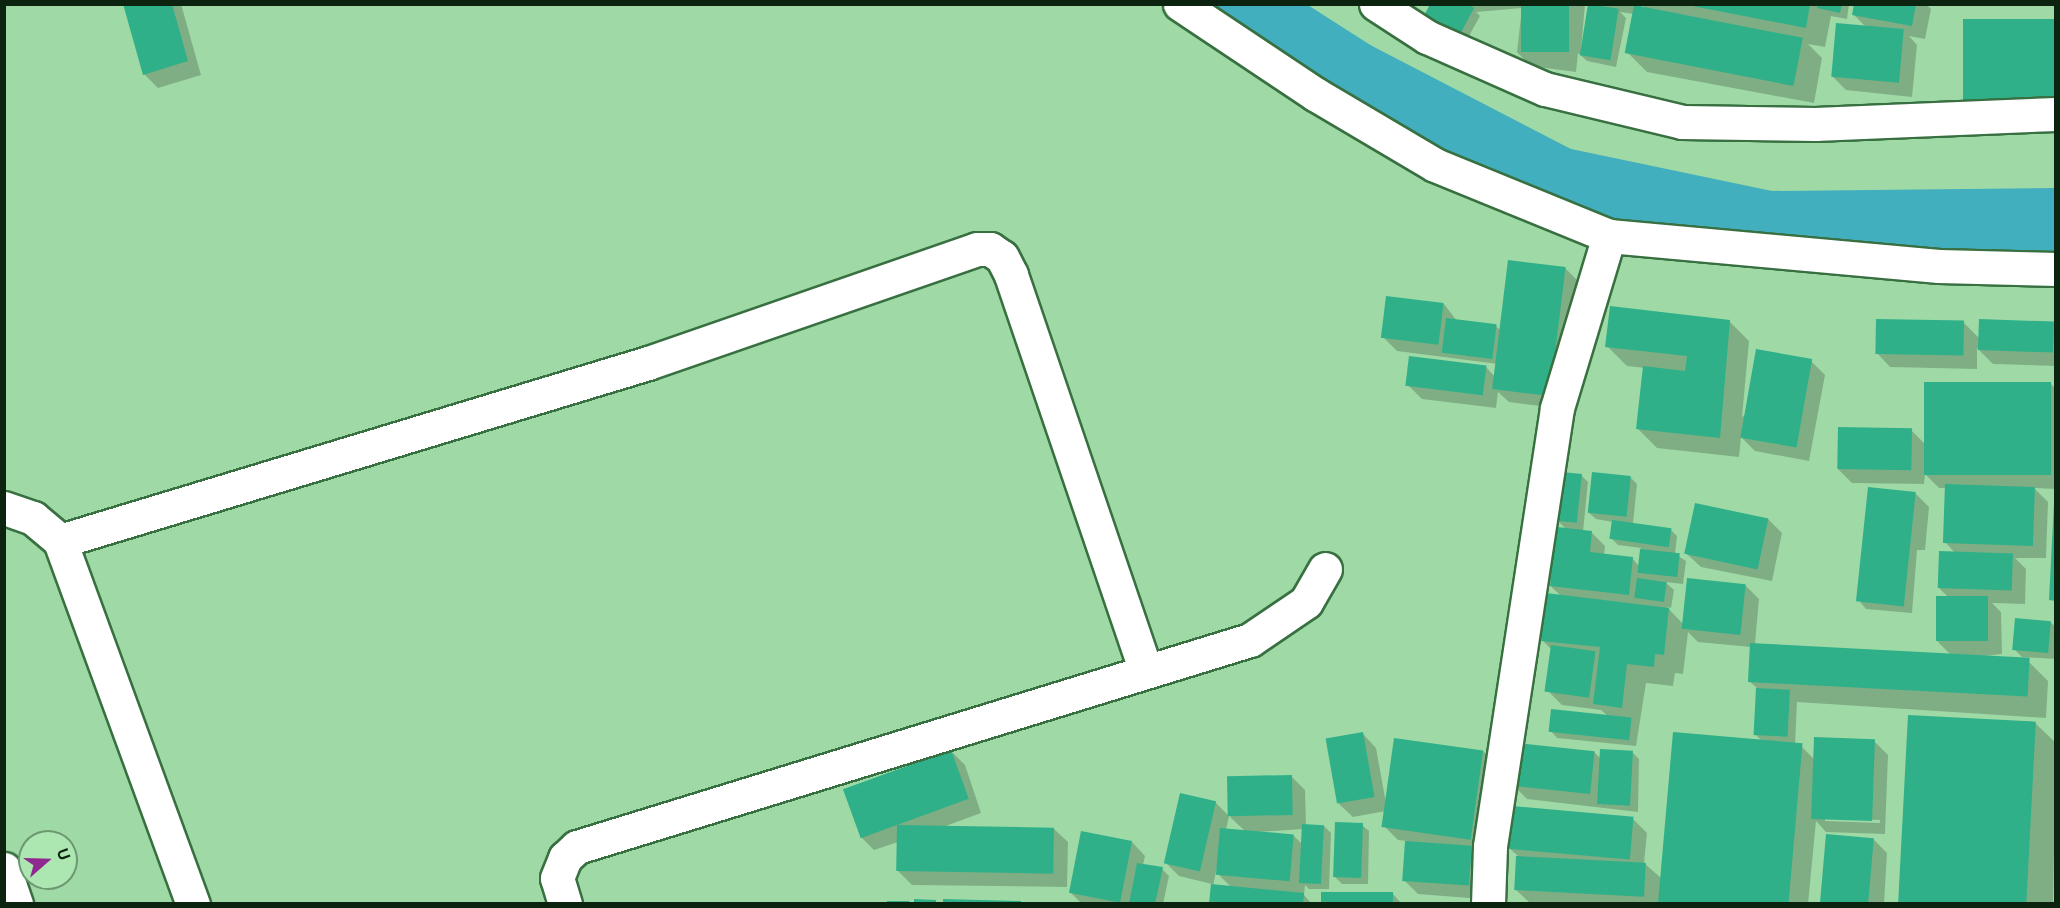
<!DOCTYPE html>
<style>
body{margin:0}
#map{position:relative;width:2060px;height:908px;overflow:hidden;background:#9fdaa6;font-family:"DM Sans",sans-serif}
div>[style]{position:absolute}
.shadow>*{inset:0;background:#0003}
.river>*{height:75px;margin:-37.5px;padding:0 37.5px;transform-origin:37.5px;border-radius:37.5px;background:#42afbe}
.building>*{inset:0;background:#2fb089;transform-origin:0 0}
.roads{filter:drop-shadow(2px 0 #387041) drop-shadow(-2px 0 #387041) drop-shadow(0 2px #387041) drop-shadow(0 -2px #387041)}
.minor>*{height:33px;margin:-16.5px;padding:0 16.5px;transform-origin:16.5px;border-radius:16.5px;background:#fff}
span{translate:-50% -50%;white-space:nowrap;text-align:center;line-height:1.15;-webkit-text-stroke:5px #ace7b2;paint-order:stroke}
.frame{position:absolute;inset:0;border:6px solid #0b230f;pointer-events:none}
.north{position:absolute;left:18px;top:830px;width:60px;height:60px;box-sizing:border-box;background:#ace7b2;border:2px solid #6c9971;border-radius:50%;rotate:70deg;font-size:16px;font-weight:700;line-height:24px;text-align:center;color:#0b230f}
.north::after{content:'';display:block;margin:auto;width:21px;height:27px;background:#8e298f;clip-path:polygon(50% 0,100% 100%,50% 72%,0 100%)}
</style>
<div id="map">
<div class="shadow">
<i style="clip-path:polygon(124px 4px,181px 4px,201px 75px,158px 88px,144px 74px)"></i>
<i style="clip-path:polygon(1465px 4px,1585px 4px,1581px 50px,1599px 7px,1596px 4px,1637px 4px,1645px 8px,1641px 4px,1849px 4px,1847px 19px,1831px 16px,1825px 47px,1808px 44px,1822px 58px,1814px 103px,1647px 72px,1627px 52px,1634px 14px,1620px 12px,1626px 18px,1616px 67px,1587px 61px,1578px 53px,1576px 72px,1531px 66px,1517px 52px,1522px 8px,1476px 12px,1480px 16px,1463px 47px,1430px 28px)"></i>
<i style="clip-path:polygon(1855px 4px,1926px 4px,1931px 9px,1925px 39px,1909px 36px,1917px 45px,1912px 97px,1846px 90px,1832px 76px,1866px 27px,1854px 15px)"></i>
<i style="clip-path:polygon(1565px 268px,1579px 282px,1565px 409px,1509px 402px,1498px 392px,1496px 408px,1422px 399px,1408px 385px,1486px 367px,1496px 378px,1498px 364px,1397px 351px,1383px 337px,1444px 304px,1457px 321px,1496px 326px,1501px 331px)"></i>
<i style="clip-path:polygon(1729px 321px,1749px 341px,1742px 417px,1811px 361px,1825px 375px,1809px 461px,1755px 451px,1741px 437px,1739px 457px,1657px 448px,1638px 429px,1645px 368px,1627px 366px,1607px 346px)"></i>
<i style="clip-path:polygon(1963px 322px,1980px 339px,2054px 324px,2056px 366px,1993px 364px,1977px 348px,1977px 369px,1890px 367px,1877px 353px)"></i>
<i style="clip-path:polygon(evenodd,2051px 384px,2056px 389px,2056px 489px,2034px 488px,2048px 502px,2046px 558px,2015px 558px,2026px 569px,2025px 604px,1992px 603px,2001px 612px,2002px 654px,1965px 658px,2029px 662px,2048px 681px,2046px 718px,1797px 702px,1795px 745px,1801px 746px,1814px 759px,1874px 741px,1888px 755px,1885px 834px,1826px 832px,1816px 821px,1808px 904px,1530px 903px,1516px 890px,1518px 856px,1509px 848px,1633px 819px,1647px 833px,1644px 863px,1661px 878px,1763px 742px,1756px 735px,1758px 689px,1749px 681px,1751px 647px,1698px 642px,1688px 632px,1683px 674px,1675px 673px,1673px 686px,1646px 683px,1636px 746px,1557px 738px,1551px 731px,1608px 716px,1601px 710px,1562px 705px,1548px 691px,1552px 650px,1542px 640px,1561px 596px,1544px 580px,1567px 530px,1558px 521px,1581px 475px,1588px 482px,1583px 532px,1592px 533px,1605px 546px,1604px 555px,1632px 558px,1639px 566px,1641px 548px,1618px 545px,1611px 538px,1613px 522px,1596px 519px,1589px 513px,1630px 477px,1637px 484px,1633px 524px,1670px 529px,1677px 536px,1675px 554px,1686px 561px,1683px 584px,1665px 582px,1674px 590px,1671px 608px,1667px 607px,1684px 625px,1745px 585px,1759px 599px,1755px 644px,1953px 657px,1938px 642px,1950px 599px,1939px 588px,1955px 553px,1945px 542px,1946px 488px,1939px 488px,1925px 474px,1924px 484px,1852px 483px,1838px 469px,1911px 430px,1925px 444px,2051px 384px,1825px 818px,1880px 820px,1880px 823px,1825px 821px,1825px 818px)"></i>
<i style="clip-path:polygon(1915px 493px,1929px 507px,1925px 550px,1917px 550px,1912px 613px,1866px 609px,1860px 602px)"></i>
<i style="clip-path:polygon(1768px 519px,1782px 533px,1772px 581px,1701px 567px,1687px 554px)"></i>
<i style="clip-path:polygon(2050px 622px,2056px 627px,2056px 659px,2022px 657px,2015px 650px)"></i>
<i style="clip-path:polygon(2035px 723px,2056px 743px,2053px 904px,1902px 904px)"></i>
<i style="clip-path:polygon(1363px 734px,1376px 748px,1386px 803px,1483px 751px,1497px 765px,1482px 899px,1418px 894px,1404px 880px,1407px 841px,1398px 840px,1384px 826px,1386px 811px,1353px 817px,1339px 804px)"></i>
<i style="clip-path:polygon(951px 751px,965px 765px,981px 813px,943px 827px,1054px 829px,1068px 842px,1067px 887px,912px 885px,898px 871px,898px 842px,874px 850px,860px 836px)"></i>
<i style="clip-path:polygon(1594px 752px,1601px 759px,1632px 752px,1639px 759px,1638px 812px,1527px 799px,1513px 785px)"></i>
<i style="clip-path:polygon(evenodd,1291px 776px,1305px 790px,1306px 826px,1324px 826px,1331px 833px,1329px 889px,1309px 889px,1305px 885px,1304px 895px,1312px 904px,1211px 904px,1212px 884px,1179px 876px,1166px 863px,1215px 802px,1229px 816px,1226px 830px,1245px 831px,1230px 817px,1291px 776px,1303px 829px,1303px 845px,1293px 835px,1257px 832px,1303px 829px,1291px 776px,1217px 867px,1218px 874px,1232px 888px,1213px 886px,1217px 867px)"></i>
<i style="clip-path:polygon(1362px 825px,1369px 831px,1368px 884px,1342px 884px,1335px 877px)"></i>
<i style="clip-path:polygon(1873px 839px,1887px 853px,1884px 904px,1823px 904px)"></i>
<i style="clip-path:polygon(1132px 842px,1145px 856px,1143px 865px,1162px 869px,1169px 876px,1163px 904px,1082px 904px,1070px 892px)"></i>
<i style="clip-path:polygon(1393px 894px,1402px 904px,1323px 904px)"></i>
</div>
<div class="river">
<i style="left:1237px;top:4px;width:135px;rotate:32.6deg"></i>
<i style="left:1351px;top:77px;width:232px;rotate:27.4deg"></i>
<i style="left:1557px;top:184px;width:215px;rotate:11.8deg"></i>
<i style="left:1767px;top:228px;width:289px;rotate:-0.6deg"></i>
</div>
<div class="building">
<i style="clip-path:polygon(123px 4px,172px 4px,188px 61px,143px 75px)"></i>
<i style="clip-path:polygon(1430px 4px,1467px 4px,1474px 8px,1456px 42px,1421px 22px)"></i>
<i style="left:1521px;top:4px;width:48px;height:48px"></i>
<i style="left:1588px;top:4px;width:31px;height:52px;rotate:9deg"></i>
<i style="clip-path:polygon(1682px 4px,1810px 4px,1806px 28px)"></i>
<i style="clip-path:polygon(1818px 4px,1842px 4px,1840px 13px,1817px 8px)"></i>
<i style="clip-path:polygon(1854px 4px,1916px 4px,1912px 26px,1852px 15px)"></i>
<i style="left:1634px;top:5px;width:172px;height:49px;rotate:11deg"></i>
<i style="left:2056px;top:19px;width:83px;height:93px;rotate:90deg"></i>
<i style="left:1836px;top:23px;width:68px;height:54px;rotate:5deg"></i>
<i style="left:1508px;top:260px;width:58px;height:130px;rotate:7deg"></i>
<i style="left:1386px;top:296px;width:58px;height:42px;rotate:7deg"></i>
<i style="clip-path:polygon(1610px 306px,1730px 320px,1720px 438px,1636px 429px,1643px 366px,1685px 371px,1687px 356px,1605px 347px)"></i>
<i style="left:1446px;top:318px;width:51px;height:35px;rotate:7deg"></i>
<i style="left:1876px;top:319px;width:88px;height:35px;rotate:1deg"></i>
<i style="left:1979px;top:319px;width:75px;height:31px;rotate:2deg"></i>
<i style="left:1756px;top:349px;width:57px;height:90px;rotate:10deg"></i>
<i style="left:1409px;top:356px;width:78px;height:30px;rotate:7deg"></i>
<i style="left:1924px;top:382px;width:127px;height:93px"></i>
<i style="left:1838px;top:427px;width:74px;height:42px;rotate:1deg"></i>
<i style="left:1562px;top:472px;width:20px;height:49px;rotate:6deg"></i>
<i style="left:1592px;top:472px;width:39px;height:41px;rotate:6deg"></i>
<i style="left:1945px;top:484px;width:90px;height:59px;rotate:2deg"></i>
<i style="left:1868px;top:487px;width:48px;height:115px;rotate:6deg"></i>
<i style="left:1695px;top:503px;width:75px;height:52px;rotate:12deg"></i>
<i style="clip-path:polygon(2054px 503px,2056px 503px,2056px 601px,2049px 600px)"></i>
<i style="left:1612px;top:520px;width:60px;height:19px;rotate:8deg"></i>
<i style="clip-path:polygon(1549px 526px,1592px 531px,1590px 552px,1633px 557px,1629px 595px,1550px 586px,1551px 581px,1542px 580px)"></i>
<i style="left:1640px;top:549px;width:40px;height:24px;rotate:6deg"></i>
<i style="left:1939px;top:551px;width:74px;height:37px;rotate:2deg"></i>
<i style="left:1637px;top:578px;width:30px;height:20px;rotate:8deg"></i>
<i style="left:1687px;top:578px;width:59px;height:51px;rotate:6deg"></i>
<i style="clip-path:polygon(1546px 593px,1669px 608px,1664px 655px,1655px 654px,1654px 667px,1627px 664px,1622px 708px,1593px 704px,1600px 647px,1541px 641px)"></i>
<i style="left:1988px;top:596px;width:45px;height:52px;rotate:90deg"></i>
<i style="left:2015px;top:618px;width:36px;height:32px;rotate:5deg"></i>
<i style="left:1750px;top:643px;width:280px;height:39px;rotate:3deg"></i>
<i style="left:1551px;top:645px;width:45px;height:47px;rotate:8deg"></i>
<i style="left:1756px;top:688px;width:34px;height:47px;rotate:3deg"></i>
<i style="left:1551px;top:709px;width:81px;height:23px;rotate:6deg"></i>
<i style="left:1908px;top:715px;width:128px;height:189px;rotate:3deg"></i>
<i style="left:1363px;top:732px;width:66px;height:38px;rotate:80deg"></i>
<i style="left:1673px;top:732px;width:130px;height:173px;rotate:5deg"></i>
<i style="left:1814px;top:737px;width:61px;height:82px;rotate:2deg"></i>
<i style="left:1394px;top:738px;width:90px;height:90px;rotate:8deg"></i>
<i style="left:1516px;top:743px;width:79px;height:43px;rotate:6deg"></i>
<i style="left:1600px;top:749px;width:33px;height:55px;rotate:3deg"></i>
<i style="left:951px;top:750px;width:52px;height:115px;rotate:70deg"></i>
<i style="left:1292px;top:775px;width:40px;height:65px;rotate:89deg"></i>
<i style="left:1180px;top:793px;width:37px;height:72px;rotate:13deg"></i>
<i style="left:1512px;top:806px;width:122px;height:43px;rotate:5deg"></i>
<i style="left:1335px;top:822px;width:28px;height:55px;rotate:2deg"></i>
<i style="left:1302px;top:824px;width:22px;height:59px;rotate:3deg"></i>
<i style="left:897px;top:825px;width:157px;height:46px;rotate:1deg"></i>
<i style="left:1220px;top:828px;width:74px;height:47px;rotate:5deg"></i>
<i style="left:1081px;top:831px;width:52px;height:63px;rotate:11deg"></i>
<i style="left:1826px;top:834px;width:48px;height:70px;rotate:5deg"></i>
<i style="left:1405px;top:841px;width:67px;height:40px;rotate:4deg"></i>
<i style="left:1516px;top:856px;width:130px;height:34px;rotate:3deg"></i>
<i style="clip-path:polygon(1137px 863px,1163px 867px,1155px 904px,1129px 904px)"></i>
<i style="clip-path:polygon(1211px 884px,1304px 893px,1303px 904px,1209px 904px)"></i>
<i style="left:1393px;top:892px;width:12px;height:72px;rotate:90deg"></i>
<i style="clip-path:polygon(914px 899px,936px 900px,936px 904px,914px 904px)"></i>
<i style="clip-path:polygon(943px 899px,1021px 901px,1021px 904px,943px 904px)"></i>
<i style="left:887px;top:901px;width:22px;height:3px"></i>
</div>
<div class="roads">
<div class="minor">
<i style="left:1180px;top:4px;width:162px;rotate:33.7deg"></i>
<i style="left:1315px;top:94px;width:139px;rotate:30.6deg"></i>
<i style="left:1435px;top:165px;width:188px;rotate:22.2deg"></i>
<i style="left:1609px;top:236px;width:331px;rotate:5.2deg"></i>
<i style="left:1939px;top:266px;width:117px;rotate:1.5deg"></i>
<i style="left:1376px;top:4px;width:61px;rotate:32.9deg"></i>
<i style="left:1427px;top:37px;width:129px;rotate:23.8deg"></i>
<i style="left:1545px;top:89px;width:141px;rotate:13.5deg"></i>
<i style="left:1682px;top:122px;width:133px;rotate:0.9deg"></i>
<i style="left:1815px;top:124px;width:241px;rotate:-2.4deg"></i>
<i style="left:4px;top:508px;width:31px;rotate:19deg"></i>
<i style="left:33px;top:518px;width:35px;rotate:40deg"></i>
<i style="left:60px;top:541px;width:387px;rotate:69.9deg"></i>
<i style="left:60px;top:541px;width:614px;rotate:-16.84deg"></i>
<i style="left:648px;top:363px;width:348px;rotate:-19.1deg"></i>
<i style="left:977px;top:249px;width:13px"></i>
<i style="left:990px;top:249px;width:14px;rotate:34deg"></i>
<i style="left:1002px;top:257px;width:20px;rotate:63deg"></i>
<i style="left:1011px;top:275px;width:418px;rotate:71.2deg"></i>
<i style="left:4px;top:869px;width:37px;rotate:71deg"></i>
<i style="left:565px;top:904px;width:27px;rotate:-107deg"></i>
<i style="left:557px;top:878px;width:22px;rotate:-68deg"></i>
<i style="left:565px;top:858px;width:16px;rotate:-43deg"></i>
<i style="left:577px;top:847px;width:704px;rotate:-17.1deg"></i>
<i style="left:1250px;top:640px;width:68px;rotate:-34.2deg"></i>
<i style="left:1306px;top:602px;width:38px;rotate:-60deg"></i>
<i style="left:1488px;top:904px;width:58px;rotate:-88deg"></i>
<i style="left:1490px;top:846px;width:443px;rotate:-81.3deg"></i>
<i style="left:1557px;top:408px;width:180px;rotate:-73.2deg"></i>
</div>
</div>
<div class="frame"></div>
<div class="north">U</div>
</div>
